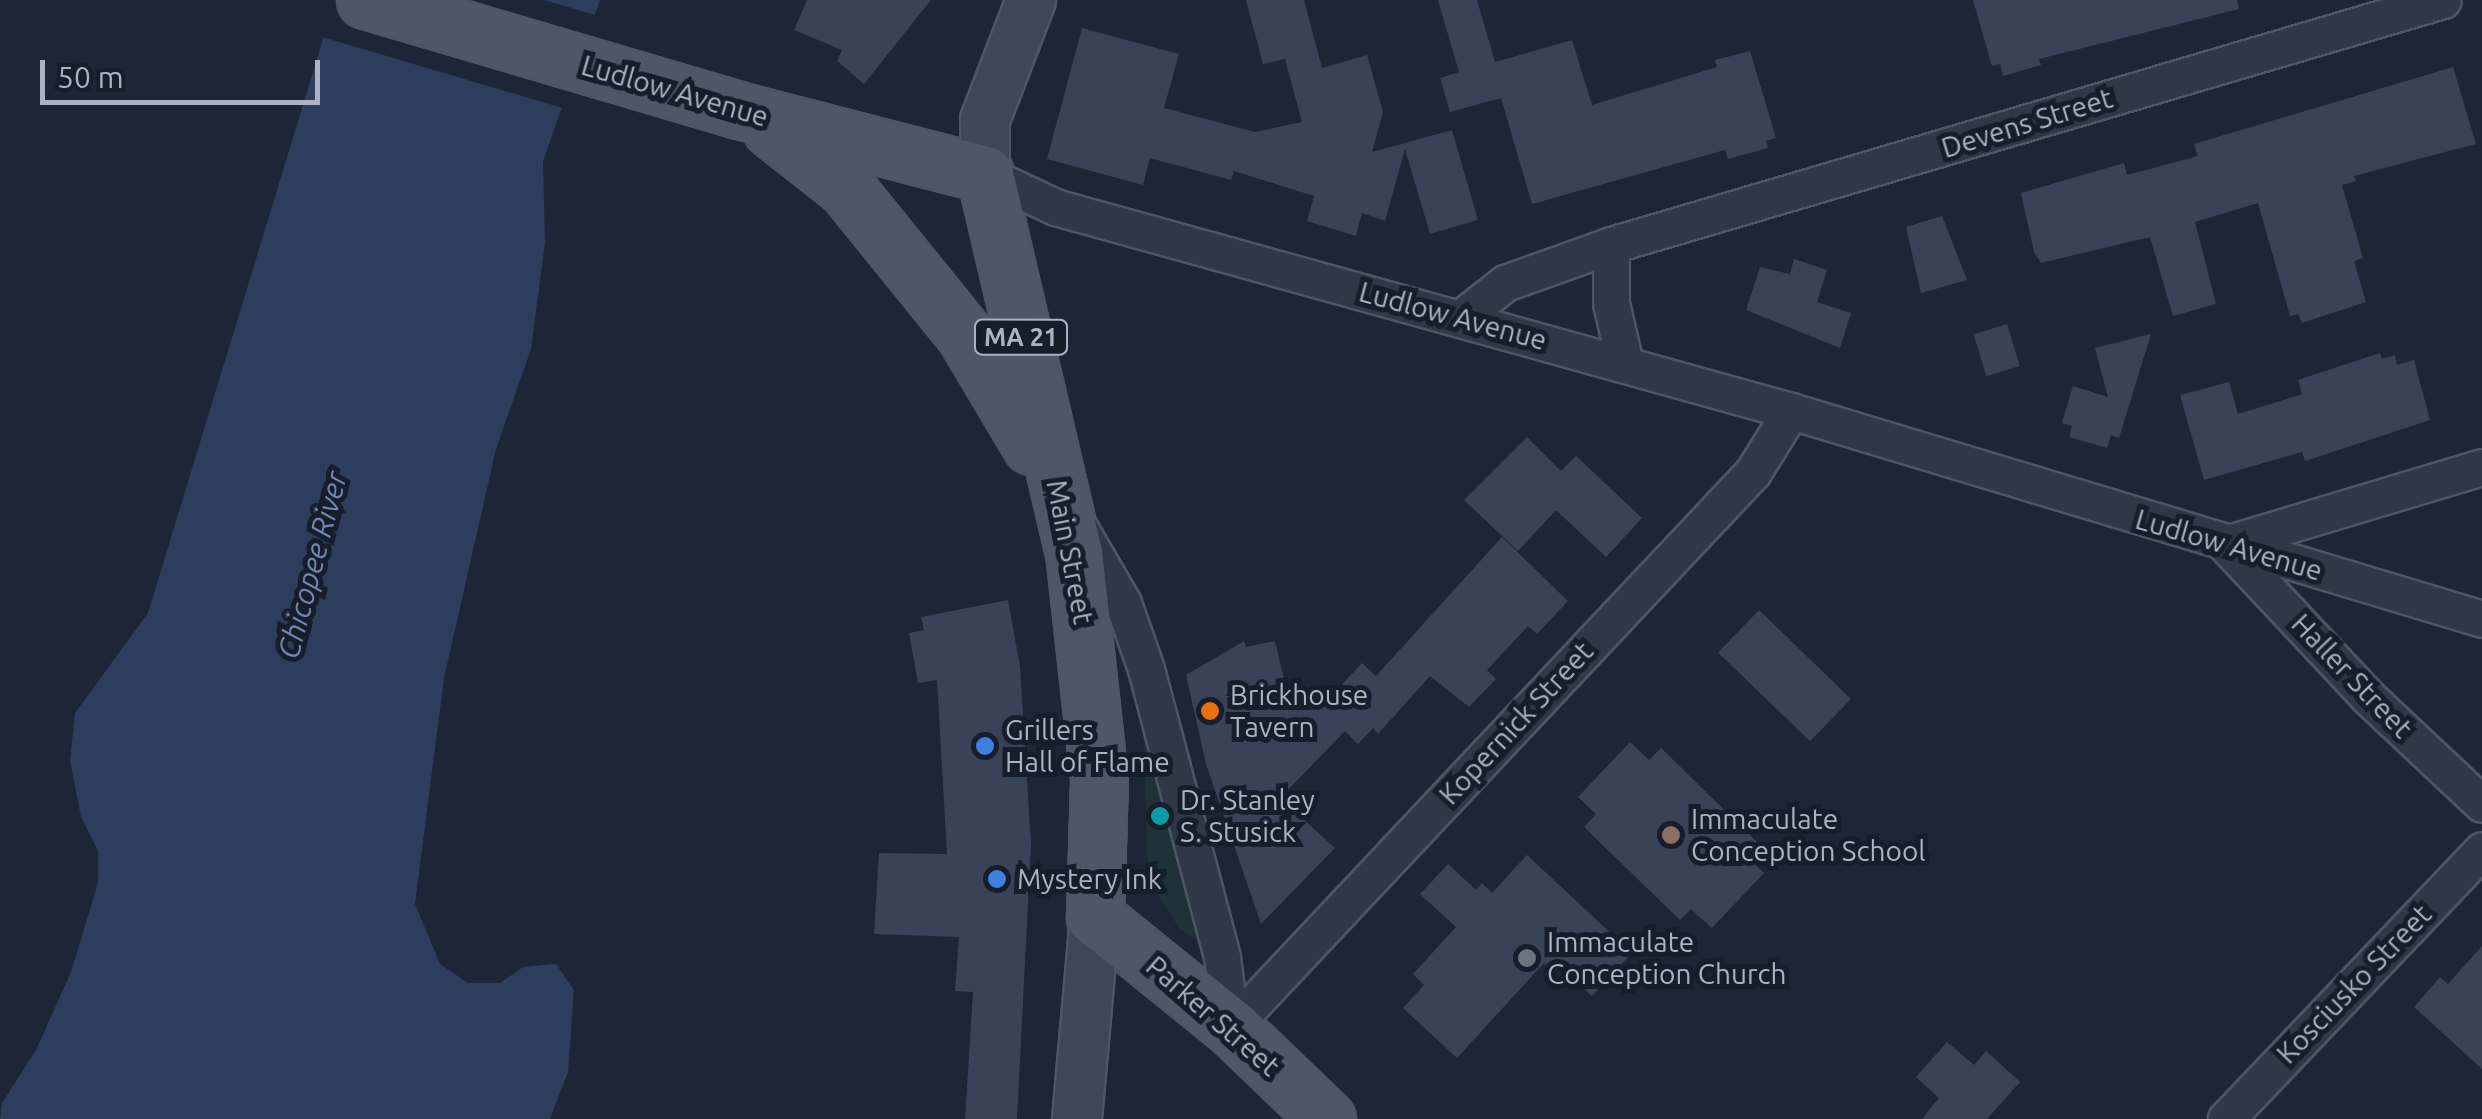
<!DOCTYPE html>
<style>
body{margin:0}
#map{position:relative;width:2482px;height:1119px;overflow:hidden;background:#1d2636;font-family:Ubuntu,sans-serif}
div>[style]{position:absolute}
.green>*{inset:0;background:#1f3237}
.water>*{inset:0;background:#2d3d5d}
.pier>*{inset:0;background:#1d2636}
.building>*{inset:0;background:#384357;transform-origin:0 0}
.roads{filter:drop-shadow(2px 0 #4e5565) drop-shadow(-2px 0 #4e5565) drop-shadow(0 2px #4e5565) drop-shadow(0 -2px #4e5565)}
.street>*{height:35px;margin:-17.5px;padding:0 17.5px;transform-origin:17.5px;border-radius:17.5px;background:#303847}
.secondary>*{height:48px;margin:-24px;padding:0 24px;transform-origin:24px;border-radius:24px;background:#3e465a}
.primary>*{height:55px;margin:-27.5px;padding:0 27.5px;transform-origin:27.5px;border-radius:27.5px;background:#4e5767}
.dots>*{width:28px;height:28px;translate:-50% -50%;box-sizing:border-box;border:5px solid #161d2b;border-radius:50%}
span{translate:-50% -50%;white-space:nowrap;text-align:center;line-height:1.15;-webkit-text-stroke:10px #161d2b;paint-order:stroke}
.shield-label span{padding:2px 8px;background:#161d2b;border:2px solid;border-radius:8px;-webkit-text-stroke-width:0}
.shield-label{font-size:25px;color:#aab2c4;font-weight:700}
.street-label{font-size:28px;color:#aab2c4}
.poi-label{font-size:28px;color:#aab2c4}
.left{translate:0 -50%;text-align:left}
.water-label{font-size:30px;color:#6f86b0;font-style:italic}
.scale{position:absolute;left:40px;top:60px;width:280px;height:45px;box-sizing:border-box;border:5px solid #aab2c4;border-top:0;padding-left:12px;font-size:30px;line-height:35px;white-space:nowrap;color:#aab2c4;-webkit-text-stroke:8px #161d2b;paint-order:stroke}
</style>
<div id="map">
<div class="green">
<i style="clip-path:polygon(1143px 727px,1205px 947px,1179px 928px,1148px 879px)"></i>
</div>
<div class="water">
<i style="clip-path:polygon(335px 0,600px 0,543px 161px,545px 243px,531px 349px,496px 449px,444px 678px,415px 904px,440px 964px,468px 983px,500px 983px,523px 967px,556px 964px,574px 990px,568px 1072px,550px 1119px,0 1119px,2px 1103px,36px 1050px,71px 972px,98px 883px,98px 851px,81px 817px,70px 760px,75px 713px,148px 613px)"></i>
</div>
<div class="pier">
<i style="clip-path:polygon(330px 0,544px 0,599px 16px,566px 109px,319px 36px)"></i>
</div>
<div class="building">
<i style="clip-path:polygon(807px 0,931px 0,864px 84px,837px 61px,842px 50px,794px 30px)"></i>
<i style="clip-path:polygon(1246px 0,1304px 0,1322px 68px,1367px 55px,1383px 112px,1372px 152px,1452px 130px,1478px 220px,1430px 234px,1405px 149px,1385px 221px,1362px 213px,1356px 236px,1307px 221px,1314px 196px,1234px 171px,1231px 180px,1150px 158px,1143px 185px,1047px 159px,1082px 28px,1179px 54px,1164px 108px,1255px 132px,1302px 122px,1285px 59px,1263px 64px)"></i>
<i style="clip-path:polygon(1438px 0,1477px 0,1495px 62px,1572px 40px,1592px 105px,1717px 67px,1715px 60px,1750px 51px,1776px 138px,1766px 141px,1768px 148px,1728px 159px,1725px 150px,1532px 204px,1501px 98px,1450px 112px,1440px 78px,1459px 72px)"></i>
<i style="clip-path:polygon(1973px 0,2237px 0,2239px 9px,2039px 59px,2041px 65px,2003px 76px,2000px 64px,1992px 66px)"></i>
<i style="clip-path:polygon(2453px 67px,2476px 144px,2354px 176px,2356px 181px,2342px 185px,2363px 258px,2354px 261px,2366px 302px,2302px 323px,2298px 314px,2290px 316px,2258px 203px,2195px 222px,2216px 304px,2173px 316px,2150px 237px,2041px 263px,2034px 252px,2021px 193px,2124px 163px,2127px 175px,2198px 156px,2194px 144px)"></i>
<i style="clip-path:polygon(1942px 216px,1967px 280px,1921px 293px,1906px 227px)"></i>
<i style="clip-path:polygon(1794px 259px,1827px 270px,1817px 302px,1851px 313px,1840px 348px,1746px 310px,1760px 267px,1790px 274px)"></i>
<i style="left:2007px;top:324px;width:44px;height:35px;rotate:73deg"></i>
<i style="clip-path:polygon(2151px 334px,2119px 438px,2111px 435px,2107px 448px,2069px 437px,2072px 426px,2062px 423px,2073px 386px,2108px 397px,2095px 348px)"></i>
<i style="clip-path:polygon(2380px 353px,2382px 359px,2395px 355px,2397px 365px,2414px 360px,2430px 420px,2305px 461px,2302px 452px,2204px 480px,2180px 395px,2229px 382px,2238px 414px,2302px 394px,2298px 380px)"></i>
<i style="clip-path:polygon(1527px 437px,1561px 471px,1576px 456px,1642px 518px,1606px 557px,1556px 510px,1518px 551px,1464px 500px)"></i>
<i style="clip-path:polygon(1502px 537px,1568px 601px,1537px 634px,1528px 626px,1487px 670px,1496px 679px,1469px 707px,1430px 676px,1378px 734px,1373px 728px,1358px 744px,1345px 731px,1280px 798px,1335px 848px,1261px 924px,1206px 764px,1186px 675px,1244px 641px,1246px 647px,1275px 641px,1289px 700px,1333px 694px,1362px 663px,1376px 676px)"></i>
<i style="clip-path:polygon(1008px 600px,1020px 666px,1031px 844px,1017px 1119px,965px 1119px,973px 992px,955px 991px,959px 937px,874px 934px,879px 853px,947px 854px,937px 680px,918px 683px,909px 633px,924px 630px,921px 617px)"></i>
<i style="left:1759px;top:610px;width:128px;height:59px;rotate:44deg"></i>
<i style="clip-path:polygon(1630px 742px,1649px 760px,1661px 748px,1758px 843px,1746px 856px,1764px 873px,1712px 928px,1691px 909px,1680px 920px,1584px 827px,1596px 814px,1578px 797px)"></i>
<i style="clip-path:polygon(1527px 855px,1632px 953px,1592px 996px,1560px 966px,1555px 972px,1544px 963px,1457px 1058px,1403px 1008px,1424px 985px,1413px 974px,1456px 927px,1420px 894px,1448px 864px,1476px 890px,1482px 883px,1492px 893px)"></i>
<i style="clip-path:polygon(2482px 946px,2482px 1069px,2414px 1007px,2440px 977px,2448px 984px)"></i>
<i style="clip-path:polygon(1947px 1042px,1974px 1065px,1986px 1051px,2020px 1082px,1987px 1119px,1922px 1119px,1939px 1098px,1916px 1077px)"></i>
</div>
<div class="roads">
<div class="street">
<i style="left:985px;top:174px;width:77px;rotate:25.2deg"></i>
<i style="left:1055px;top:207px;width:764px;rotate:15.49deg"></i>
<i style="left:1791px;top:411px;width:722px;rotate:16.75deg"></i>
<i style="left:1462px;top:317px;width:55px;rotate:-38.3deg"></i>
<i style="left:1505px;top:283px;width:113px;rotate:-19.7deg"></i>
<i style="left:1625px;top:364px;width:63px;rotate:-102.9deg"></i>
<i style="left:1611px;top:303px;width:58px;rotate:-90deg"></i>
<i style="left:1611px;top:245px;width:867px;rotate:-16.41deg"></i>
<i style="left:2482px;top:467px;width:268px;rotate:163.3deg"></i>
<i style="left:2225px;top:544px;width:209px;rotate:46.9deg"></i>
<i style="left:2368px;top:697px;width:156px;rotate:43.2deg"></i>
<i style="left:1080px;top:529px;width:86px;rotate:59.8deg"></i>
<i style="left:1123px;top:603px;width:70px;rotate:70.8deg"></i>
<i style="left:1146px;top:669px;width:298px;rotate:75.2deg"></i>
<i style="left:1222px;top:957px;width:71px;rotate:82.7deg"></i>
<i style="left:1231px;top:1027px;width:762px;rotate:-46.76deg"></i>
<i style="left:1753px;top:472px;width:72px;rotate:-58.1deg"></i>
<i style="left:2226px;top:1119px;width:371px;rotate:-46.4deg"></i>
</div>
<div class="secondary">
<i style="left:985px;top:174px;width:54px;rotate:-90deg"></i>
<i style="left:985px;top:120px;width:129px;rotate:-69deg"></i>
<i style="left:1077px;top:1119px;width:203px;rotate:-84.9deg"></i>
</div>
<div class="primary">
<i style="left:365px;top:0;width:389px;rotate:16.4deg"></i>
<i style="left:738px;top:110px;width:255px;rotate:14.5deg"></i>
<i style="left:985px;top:174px;width:388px;rotate:76.8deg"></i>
<i style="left:1074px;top:552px;width:229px;rotate:83.7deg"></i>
<i style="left:1099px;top:780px;width:137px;rotate:91.7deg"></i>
<i style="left:1095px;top:917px;width:175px;rotate:39deg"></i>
<i style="left:1231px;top:1027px;width:133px;rotate:43.8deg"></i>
<i style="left:771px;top:129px;width:95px;rotate:38.2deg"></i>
<i style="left:846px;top:188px;width:189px;rotate:51deg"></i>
<i style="left:965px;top:335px;width:129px;rotate:59.3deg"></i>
</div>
</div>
<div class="dots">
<i style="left:1210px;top:711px;background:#e8710a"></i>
<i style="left:985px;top:746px;background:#3f7fe0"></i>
<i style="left:1160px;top:816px;background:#0f9aa8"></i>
<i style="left:1671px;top:835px;background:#8d6e63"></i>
<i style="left:997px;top:879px;background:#3f7fe0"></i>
<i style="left:1527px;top:958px;background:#6b7280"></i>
</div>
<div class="shield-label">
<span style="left:1021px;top:337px">MA 21</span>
</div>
<div class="street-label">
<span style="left:675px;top:91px;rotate:16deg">Ludlow Avenue</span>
<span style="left:2027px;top:123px;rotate:-17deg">Devens Street</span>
<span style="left:1453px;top:316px;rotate:15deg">Ludlow Avenue</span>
<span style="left:2229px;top:545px;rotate:16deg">Ludlow Avenue</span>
<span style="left:1070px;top:552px;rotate:79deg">Main Street</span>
<span style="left:2352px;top:676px;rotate:46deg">Haller Street</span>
<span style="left:1516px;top:723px;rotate:-47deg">Kopernick Street</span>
<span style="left:2354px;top:984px;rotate:-46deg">Kosciusko Street</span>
<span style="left:1213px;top:1016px;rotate:41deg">Parker Street</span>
</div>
<div class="poi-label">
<span class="left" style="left:1230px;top:711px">Brickhouse<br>Tavern</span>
<span class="left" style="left:1005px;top:746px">Grillers<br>Hall of Flame</span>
<span class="left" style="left:1180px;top:816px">Dr. Stanley<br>S. Stusick</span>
<span class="left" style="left:1691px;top:835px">Immaculate<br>Conception School</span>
<span class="left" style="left:1017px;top:879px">Mystery Ink</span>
<span class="left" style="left:1547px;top:958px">Immaculate<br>Conception Church</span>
</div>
<div class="water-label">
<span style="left:312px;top:565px;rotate:-75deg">Chicopee River</span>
</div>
<div class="scale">50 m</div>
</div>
